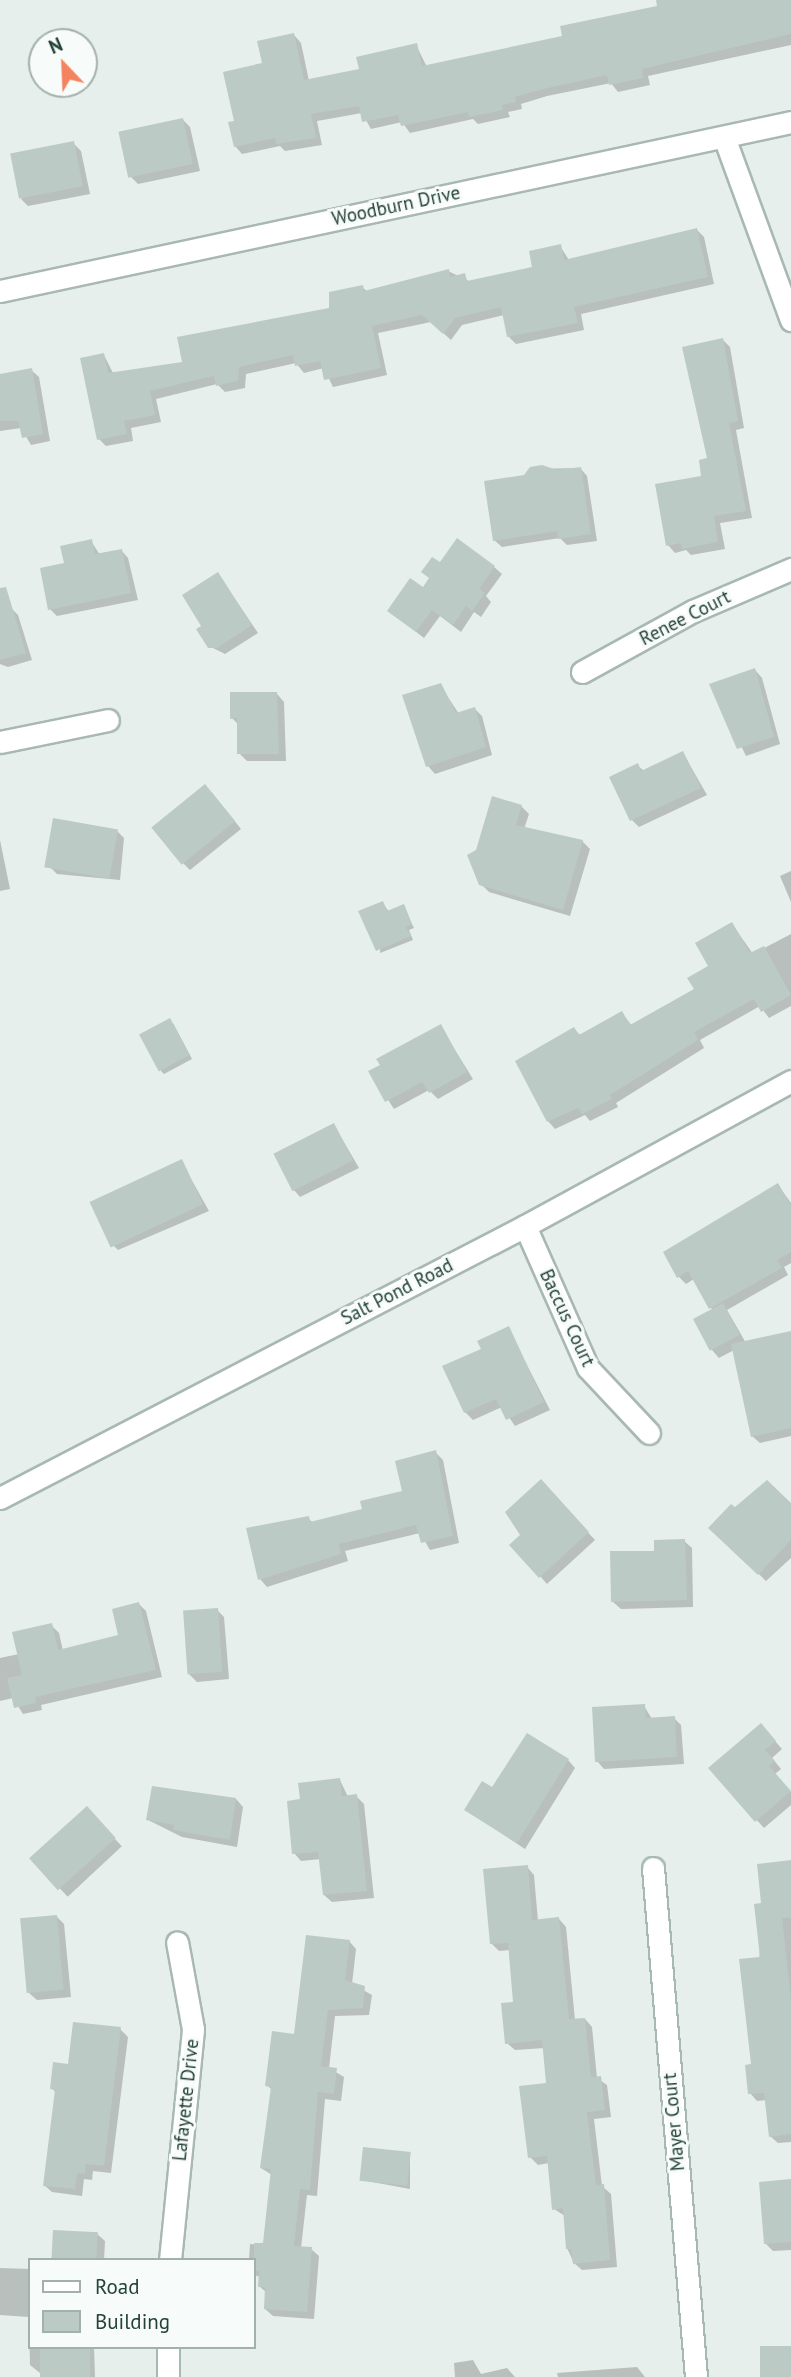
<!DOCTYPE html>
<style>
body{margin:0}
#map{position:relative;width:791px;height:2377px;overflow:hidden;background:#e6efeb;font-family:"PT Sans",sans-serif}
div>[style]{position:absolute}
.shadow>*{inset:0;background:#0003;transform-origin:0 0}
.building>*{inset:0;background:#bbcac4;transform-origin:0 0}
.roads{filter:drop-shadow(2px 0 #a8b8b2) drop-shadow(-2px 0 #a8b8b2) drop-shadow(0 2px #a8b8b2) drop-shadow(0 -2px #a8b8b2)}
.street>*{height:21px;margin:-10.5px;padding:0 10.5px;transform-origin:10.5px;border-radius:10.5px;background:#fff}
span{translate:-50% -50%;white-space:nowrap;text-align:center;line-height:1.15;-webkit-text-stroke:6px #f7fbf9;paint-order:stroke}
.street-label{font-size:19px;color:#24423a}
.legend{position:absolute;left:28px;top:2258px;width:228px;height:91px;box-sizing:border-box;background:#f7fbf9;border:2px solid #a3b1ad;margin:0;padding:9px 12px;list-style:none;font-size:21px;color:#24423a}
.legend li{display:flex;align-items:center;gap:14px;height:35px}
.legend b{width:35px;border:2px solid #a3b1ad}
.north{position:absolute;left:28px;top:28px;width:70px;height:70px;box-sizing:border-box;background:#f7fbf9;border:2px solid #a3b1ad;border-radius:50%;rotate:337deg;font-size:19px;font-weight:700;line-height:28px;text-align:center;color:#24423a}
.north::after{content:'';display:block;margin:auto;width:24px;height:32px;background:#f4845f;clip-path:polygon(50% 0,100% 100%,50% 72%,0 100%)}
</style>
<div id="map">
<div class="shadow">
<i style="clip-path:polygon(658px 0,791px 0,791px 45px,648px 76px,650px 85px,618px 92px,611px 83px,547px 96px,521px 104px,522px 109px,508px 112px,510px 117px,478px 124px,473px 119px,410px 133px,402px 122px,371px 129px,362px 113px,317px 121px,322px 145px,285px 151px,280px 146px,242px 154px,235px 146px,236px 122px,264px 65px,294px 35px,301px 43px,309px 81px,361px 70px,416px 45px,427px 67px,564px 38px,659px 7px)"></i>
<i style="clip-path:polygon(183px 120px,190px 127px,200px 171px,138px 184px,131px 177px)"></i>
<i style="clip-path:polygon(73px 143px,81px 151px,90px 194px,28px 206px,21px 199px)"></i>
<i style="clip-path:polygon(696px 229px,704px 237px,714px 284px,581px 314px,584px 330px,516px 344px,509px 337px,504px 315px,462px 325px,451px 340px,431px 322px,378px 333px,387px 375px,333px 387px,324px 368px,304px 373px,296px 363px,246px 374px,245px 388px,225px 392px,217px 384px,156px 399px,161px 422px,131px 428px,133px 441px,106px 446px,99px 439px,104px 355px,113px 373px,185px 363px,331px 309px,362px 287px,368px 292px,448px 271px,471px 282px,534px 268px,560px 246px,569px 260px)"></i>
<i style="clip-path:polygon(723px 340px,730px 347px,744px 428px,736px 430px,752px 518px,720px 523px,725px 549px,691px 555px,686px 550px,675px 553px,668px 545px,709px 460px)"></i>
<i style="clip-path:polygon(31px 370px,39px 377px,50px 441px,31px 445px,21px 428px,0 431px,0 376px)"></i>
<i style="clip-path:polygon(580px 468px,587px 476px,597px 541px,567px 545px,560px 538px,502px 547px,494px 540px,530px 469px)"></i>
<i style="clip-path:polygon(91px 541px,100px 555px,121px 550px,128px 558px,138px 600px,57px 616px,50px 609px,66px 564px)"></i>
<i style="clip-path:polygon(494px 567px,502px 574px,486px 596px,491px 602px,481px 617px,474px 612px,461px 632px,440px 616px,424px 638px,389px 611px,423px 589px)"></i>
<i style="clip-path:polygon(218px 574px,258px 633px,225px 654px,209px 646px,204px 627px)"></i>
<i style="clip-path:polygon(11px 608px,18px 615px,32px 660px,8px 667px,0 664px,0 611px)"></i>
<i style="clip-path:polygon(755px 670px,762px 678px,780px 744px,746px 756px,712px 685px)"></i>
<i style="clip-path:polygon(440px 685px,459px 714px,475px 709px,482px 716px,492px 755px,435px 774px,428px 766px)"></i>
<i style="clip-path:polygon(277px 694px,284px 702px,286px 761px,247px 761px,239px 753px,239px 725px,232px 718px)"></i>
<i style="clip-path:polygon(683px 753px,707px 795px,639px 827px,632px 820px,637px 765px,644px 771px)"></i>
<i style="clip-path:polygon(212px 793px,241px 829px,190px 870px,182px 862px)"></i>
<i style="clip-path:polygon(521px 806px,529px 814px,524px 829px,582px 841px,590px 849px,570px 916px,489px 892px,481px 884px,477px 852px)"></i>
<i style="clip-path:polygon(117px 831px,124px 838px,120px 880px,57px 874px,50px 867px)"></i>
<i style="clip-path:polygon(0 840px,10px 889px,0 891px)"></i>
<i style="clip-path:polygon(791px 871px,791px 902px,780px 876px)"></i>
<i style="clip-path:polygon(383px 903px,389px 912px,403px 906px,414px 928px,409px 930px,413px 940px,380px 953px)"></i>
<i style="clip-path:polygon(732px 924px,753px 954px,791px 934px,791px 1006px,769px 1018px,760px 1006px,700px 1040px,704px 1048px,616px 1103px,618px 1107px,590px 1121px,585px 1115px,555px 1129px,548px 1121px,574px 1029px,581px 1036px,622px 1013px,632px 1026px,696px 990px)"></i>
<i style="clip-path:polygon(173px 1023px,192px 1059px,164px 1074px,161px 1071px)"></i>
<i style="clip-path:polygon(440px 1026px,473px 1079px,438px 1099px,429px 1090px,394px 1109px,370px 1072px)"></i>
<i style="clip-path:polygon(334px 1125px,359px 1168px,300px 1197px,293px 1189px)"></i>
<i style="clip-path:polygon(181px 1161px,209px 1211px,118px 1250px,111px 1243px)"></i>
<i style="clip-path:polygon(778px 1185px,791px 1203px,791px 1263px,784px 1267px,788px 1275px,727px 1310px,746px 1343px,791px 1333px,791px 1436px,760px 1443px,752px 1436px,734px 1350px,719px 1358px,712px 1350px,695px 1320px,713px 1311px,694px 1279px,686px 1284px,678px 1276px)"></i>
<i style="clip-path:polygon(508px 1328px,550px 1410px,515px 1426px,502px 1407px,473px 1420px,465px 1412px,483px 1350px)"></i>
<i style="clip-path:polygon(435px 1452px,443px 1460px,459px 1543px,430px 1550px,420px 1533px,345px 1551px,348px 1561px,267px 1587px,260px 1579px,308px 1518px,313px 1523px,364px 1510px,404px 1492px)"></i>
<i style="clip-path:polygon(548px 1489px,595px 1540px,547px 1584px,540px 1576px)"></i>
<i style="clip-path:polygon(791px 1505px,791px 1558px,766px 1581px,711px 1528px)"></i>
<i style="clip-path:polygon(684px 1541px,692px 1548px,693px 1607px,621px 1609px,613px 1602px,656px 1552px)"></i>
<i style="clip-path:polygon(139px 1604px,146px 1611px,162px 1677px,41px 1705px,42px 1710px,23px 1714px,13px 1698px,0 1701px,0 1658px,19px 1654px,51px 1625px,59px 1633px,63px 1651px,120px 1637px)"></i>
<i style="clip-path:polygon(217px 1610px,224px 1617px,229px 1679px,197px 1682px,189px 1674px)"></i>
<i style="clip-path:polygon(644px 1706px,652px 1719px,674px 1718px,681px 1725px,684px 1764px,604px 1769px,597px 1761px)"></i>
<i style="clip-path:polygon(768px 1733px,782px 1749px,772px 1758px,781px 1769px,775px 1774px,791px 1792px,791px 1805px,764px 1828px,711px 1769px)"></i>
<i style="clip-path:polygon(568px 1760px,575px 1768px,525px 1849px,466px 1810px,493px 1790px)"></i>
<i style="clip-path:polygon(340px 1780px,348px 1797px,356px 1796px,364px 1804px,374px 1898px,332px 1902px,324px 1895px,321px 1859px,301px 1861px,294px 1853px,302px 1801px)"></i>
<i style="clip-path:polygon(236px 1799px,243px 1807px,237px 1847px,182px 1837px,148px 1820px)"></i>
<i style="left:87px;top:1809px;width:51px;height:74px;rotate:47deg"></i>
<i style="clip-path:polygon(791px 1862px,791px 2142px,778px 2143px,770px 2136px,766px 2100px,757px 2101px,750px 2093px,763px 1905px)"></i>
<i style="clip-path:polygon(527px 1867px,534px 1875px,538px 1921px,559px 1919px,566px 1927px,575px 2020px,585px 2019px,592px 2027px,597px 2078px,607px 2085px,611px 2117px,594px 2119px,602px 2186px,611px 2194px,617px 2267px,582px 2270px,574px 2263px,567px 2248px,565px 2216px,554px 2209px,549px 2163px,538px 2165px,530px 2157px,548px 2084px,545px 2048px,515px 2050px,507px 2043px,515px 2003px,510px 1950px,499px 1951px,491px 1943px)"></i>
<i style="clip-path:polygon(56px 1916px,64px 1924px,71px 1997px,37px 2000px,29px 1993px)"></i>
<i style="clip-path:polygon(349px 1941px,356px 1949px,352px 1984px,372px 1995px,369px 2015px,335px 2016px,329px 2068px,344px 2077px,341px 2101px,325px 2099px,317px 2196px,307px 2195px,301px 2248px,311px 2249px,319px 2256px,314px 2319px,273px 2316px,265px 2309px,267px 2293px,259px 2286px,260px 2277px,254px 2275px,254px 2260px,249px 2260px,250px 2244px,265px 2245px,272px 2175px,261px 2168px,272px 2090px,267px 2085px)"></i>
<i style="clip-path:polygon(120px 2029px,128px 2037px,111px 2173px,93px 2171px,92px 2180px,84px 2179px,82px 2196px,52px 2192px,44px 2185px,56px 2093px,52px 2088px,70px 2066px)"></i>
<i style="clip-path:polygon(410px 2154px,410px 2189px,361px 2180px)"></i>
<i style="clip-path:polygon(791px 2181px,791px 2250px,773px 2251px,766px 2244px)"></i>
<i style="clip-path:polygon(97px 2234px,105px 2241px,104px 2260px,53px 2260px)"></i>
<i style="clip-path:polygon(0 2268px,30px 2269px,30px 2347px,94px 2347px,95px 2377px,45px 2377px,30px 2365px,29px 2317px,0 2315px)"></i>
<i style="clip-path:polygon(473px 2360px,481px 2374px,507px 2368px,515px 2377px,455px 2377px,454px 2363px)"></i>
<i style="clip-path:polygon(637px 2367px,645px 2377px,558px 2377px,557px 2373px)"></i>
</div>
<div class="building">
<i style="clip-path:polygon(656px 0,791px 0,791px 34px,642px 69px,643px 78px,609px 85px,607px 75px,539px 90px,515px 97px,516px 102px,502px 105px,503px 110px,469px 117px,468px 112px,401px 126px,398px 115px,362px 122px,359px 106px,311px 114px,316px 138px,276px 144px,275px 138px,234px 147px,228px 122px,234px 121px,223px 72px,262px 63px,257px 41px,294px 33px,304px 80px,359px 69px,356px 57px,417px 43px,422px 66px,562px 36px,560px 26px,657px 6px)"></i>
<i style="left:183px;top:118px;width:47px;height:66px;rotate:78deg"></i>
<i style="left:74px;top:141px;width:46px;height:65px;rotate:79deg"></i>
<i style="clip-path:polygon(697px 228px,708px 277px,574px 307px,578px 323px,507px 337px,501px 307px,455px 318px,443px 334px,422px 315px,372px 326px,381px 368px,324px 380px,320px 361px,295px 366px,293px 355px,239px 367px,238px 381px,216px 386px,214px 376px,150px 391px,155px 415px,124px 421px,127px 434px,97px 440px,80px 358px,104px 353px,108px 373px,182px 362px,177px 337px,329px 308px,329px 292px,363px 285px,364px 291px,449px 269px,450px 277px,465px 273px,467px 281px,532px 267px,529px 251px,561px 244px,564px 260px)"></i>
<i style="clip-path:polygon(723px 338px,738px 421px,729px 423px,746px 511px,714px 516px,718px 542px,682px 549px,681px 543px,666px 546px,655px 484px,701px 476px,699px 460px,707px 458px,682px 347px)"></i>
<i style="clip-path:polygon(32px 368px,43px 434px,22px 438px,18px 421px,0 421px,0 374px)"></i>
<i style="clip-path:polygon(542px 465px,557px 470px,581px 467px,591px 534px,558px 539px,557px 531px,493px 541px,484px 481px,524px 475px,530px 467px)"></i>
<i style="clip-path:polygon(457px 538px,495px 566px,479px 589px,485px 593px,472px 611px,466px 606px,453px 625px,432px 610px,416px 632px,387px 611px,410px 578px,423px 587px,429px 578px,421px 572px,432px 557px,440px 562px)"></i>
<i style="clip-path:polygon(92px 539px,95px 554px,122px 549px,131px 593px,48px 610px,40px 568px,64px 563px,60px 546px)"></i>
<i style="clip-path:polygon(218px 572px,252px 625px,217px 648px,208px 648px,196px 629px,201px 626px,182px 595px)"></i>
<i style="clip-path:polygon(6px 587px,26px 653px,0 660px,0 588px)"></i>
<i style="clip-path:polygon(755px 668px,774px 737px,737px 749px,709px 684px)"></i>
<i style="clip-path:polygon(441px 683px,456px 713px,475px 707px,486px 747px,426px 767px,402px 695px)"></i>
<i style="clip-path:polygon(230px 692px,277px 692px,279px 754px,237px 754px,237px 718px,230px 719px)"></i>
<i style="clip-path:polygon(683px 751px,701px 788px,630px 821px,609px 777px,638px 763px,641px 771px)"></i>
<i style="left:205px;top:784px;width:48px;height:69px;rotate:51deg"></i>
<i style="clip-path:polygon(492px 796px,522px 805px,516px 825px,583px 840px,563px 910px,479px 885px,467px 855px,476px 850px)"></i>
<i style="left:53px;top:818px;width:66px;height:50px;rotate:10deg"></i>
<i style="clip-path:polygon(383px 901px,387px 911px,404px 904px,412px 924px,406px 927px,411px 936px,376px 951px,358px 911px)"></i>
<i style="clip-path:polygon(732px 922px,750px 953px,764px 946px,791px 995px,761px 1012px,754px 999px,694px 1032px,698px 1040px,610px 1095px,612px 1099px,582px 1114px,578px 1108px,547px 1122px,515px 1061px,574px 1027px,579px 1035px,622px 1011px,630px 1025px,694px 989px,687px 978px,708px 966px,695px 943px)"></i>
<i style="left:170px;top:1018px;width:42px;height:35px;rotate:62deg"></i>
<i style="clip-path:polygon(441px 1024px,467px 1072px,429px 1093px,422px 1082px,385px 1102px,368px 1071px,380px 1065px,376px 1059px)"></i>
<i style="left:334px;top:1123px;width:42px;height:68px;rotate:63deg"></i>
<i style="left:182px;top:1159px;width:50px;height:102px;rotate:65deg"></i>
<i style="clip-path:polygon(778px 1183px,791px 1206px,791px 1252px,777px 1260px,782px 1268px,709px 1309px,688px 1271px,677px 1278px,663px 1252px)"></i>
<i style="left:723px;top:1303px;width:36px;height:34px;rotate:62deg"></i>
<i style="clip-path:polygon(509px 1326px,544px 1402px,506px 1420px,496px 1399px,464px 1413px,442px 1366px,481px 1349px,477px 1341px)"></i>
<i style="clip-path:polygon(791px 1331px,791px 1428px,751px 1437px,731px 1344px)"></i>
<i style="clip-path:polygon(436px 1450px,453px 1536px,421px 1543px,416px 1525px,339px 1544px,341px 1554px,258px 1580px,246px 1528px,309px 1516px,310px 1522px,362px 1509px,360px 1501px,402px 1491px,395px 1461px)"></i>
<i style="clip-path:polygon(541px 1479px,589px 1532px,539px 1578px,509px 1545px,520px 1535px,505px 1512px)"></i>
<i style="clip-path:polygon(767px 1480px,791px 1503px,791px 1540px,758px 1575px,708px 1528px,731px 1504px,735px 1507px)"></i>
<i style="clip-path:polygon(685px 1539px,687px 1600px,611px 1602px,610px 1551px,654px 1551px,654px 1540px)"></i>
<i style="clip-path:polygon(139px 1602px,156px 1670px,35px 1697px,36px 1703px,14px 1708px,7px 1678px,22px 1675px,12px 1632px,52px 1623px,58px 1650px,118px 1635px,112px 1609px)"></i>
<i style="left:218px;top:1608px;width:64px;height:35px;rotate:86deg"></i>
<i style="clip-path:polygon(645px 1704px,646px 1718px,675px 1716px,677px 1757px,595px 1762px,592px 1707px)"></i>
<i style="clip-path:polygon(761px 1723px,776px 1741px,765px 1750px,775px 1761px,769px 1766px,791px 1791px,755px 1822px,708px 1768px)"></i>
<i style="clip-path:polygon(527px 1733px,569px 1759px,517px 1843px,464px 1810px,482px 1781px,492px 1787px)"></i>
<i style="clip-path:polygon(340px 1778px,342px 1796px,357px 1794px,367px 1891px,323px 1895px,318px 1852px,292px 1854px,287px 1801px,300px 1799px,298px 1783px)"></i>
<i style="clip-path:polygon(152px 1786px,236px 1798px,230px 1840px,173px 1830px,174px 1825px,146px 1820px)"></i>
<i style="left:87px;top:1806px;width:43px;height:78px;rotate:48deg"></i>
<i style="clip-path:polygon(791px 1860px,791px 1918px,782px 1918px,791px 1999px,791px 2134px,769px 2137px,764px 2093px,748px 2094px,745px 2065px,751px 2064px,739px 1959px,760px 1957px,754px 1904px,761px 1903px,757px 1864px)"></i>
<i style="clip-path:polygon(528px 1865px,532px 1920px,559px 1917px,569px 2019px,585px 2018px,591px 2077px,601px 2076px,605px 2110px,587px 2112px,596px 2185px,604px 2184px,610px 2260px,573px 2264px,571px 2249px,566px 2249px,563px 2208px,552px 2210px,547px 2156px,528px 2158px,519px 2086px,546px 2083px,542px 2040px,505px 2044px,501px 2003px,513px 2002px,508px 1943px,490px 1944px,483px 1869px)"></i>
<i style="left:57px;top:1915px;width:75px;height:37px;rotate:85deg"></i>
<i style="clip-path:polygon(306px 1935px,350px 1940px,345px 1980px,365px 1986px,363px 2008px,328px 2010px,321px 2066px,337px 2068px,334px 2094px,318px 2092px,310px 2190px,300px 2189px,294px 2246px,312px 2247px,307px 2312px,264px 2309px,265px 2287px,258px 2287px,259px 2271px,254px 2271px,254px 2243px,263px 2243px,271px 2169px,260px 2168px,271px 2087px,265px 2086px,272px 2031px,294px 2034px)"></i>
<i style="clip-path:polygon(73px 2022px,121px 2027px,104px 2166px,86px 2164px,85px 2174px,77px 2173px,75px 2189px,43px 2186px,55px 2090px,50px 2089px,53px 2062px,68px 2064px)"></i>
<i style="left:363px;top:2147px;width:48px;height:34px;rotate:6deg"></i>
<i style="clip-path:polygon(791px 2179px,791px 2242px,764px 2244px,759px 2182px)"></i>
<i style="left:53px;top:2230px;width:45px;height:30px;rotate:3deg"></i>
<i style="left:791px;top:2346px;width:31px;height:31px;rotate:90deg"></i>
<i style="left:90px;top:2347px;width:30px;height:50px;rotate:90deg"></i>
</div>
<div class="roads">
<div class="street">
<i style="left:724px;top:137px;width:195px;rotate:69.9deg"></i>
<i style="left:0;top:291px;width:809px;rotate:-12.06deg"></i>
<i style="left:582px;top:672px;width:127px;rotate:-28.8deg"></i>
<i style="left:693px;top:611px;width:107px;rotate:-23.2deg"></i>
<i style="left:0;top:742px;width:110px;rotate:-11.5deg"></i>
<i style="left:525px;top:1226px;width:155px;rotate:66.1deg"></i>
<i style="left:588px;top:1368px;width:89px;rotate:46.8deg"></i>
<i style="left:0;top:1498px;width:591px;rotate:-27.39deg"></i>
<i style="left:525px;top:1226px;width:303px;rotate:-28.6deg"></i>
<i style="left:653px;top:1868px;width:511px;rotate:85.17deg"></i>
<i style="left:170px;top:2260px;width:232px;rotate:-84.3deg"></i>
<i style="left:193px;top:2029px;width:88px;rotate:-100.4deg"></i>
<i style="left:168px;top:2347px;width:30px;rotate:90deg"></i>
</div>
</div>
<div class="street-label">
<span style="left:396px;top:206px;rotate:-12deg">Woodburn Drive</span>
<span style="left:685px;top:618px;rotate:-27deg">Renee Court</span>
<span style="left:397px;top:1292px;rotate:-27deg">Salt Pond Road</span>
<span style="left:567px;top:1318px;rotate:65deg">Baccus Court</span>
<span style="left:186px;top:2100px;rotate:-84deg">Lafayette Drive</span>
<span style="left:674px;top:2122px;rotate:-95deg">Mayer Court</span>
</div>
<ul class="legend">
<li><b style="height:9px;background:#fff"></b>Road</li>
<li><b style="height:19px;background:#bbcac4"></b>Building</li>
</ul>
<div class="north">N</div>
</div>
